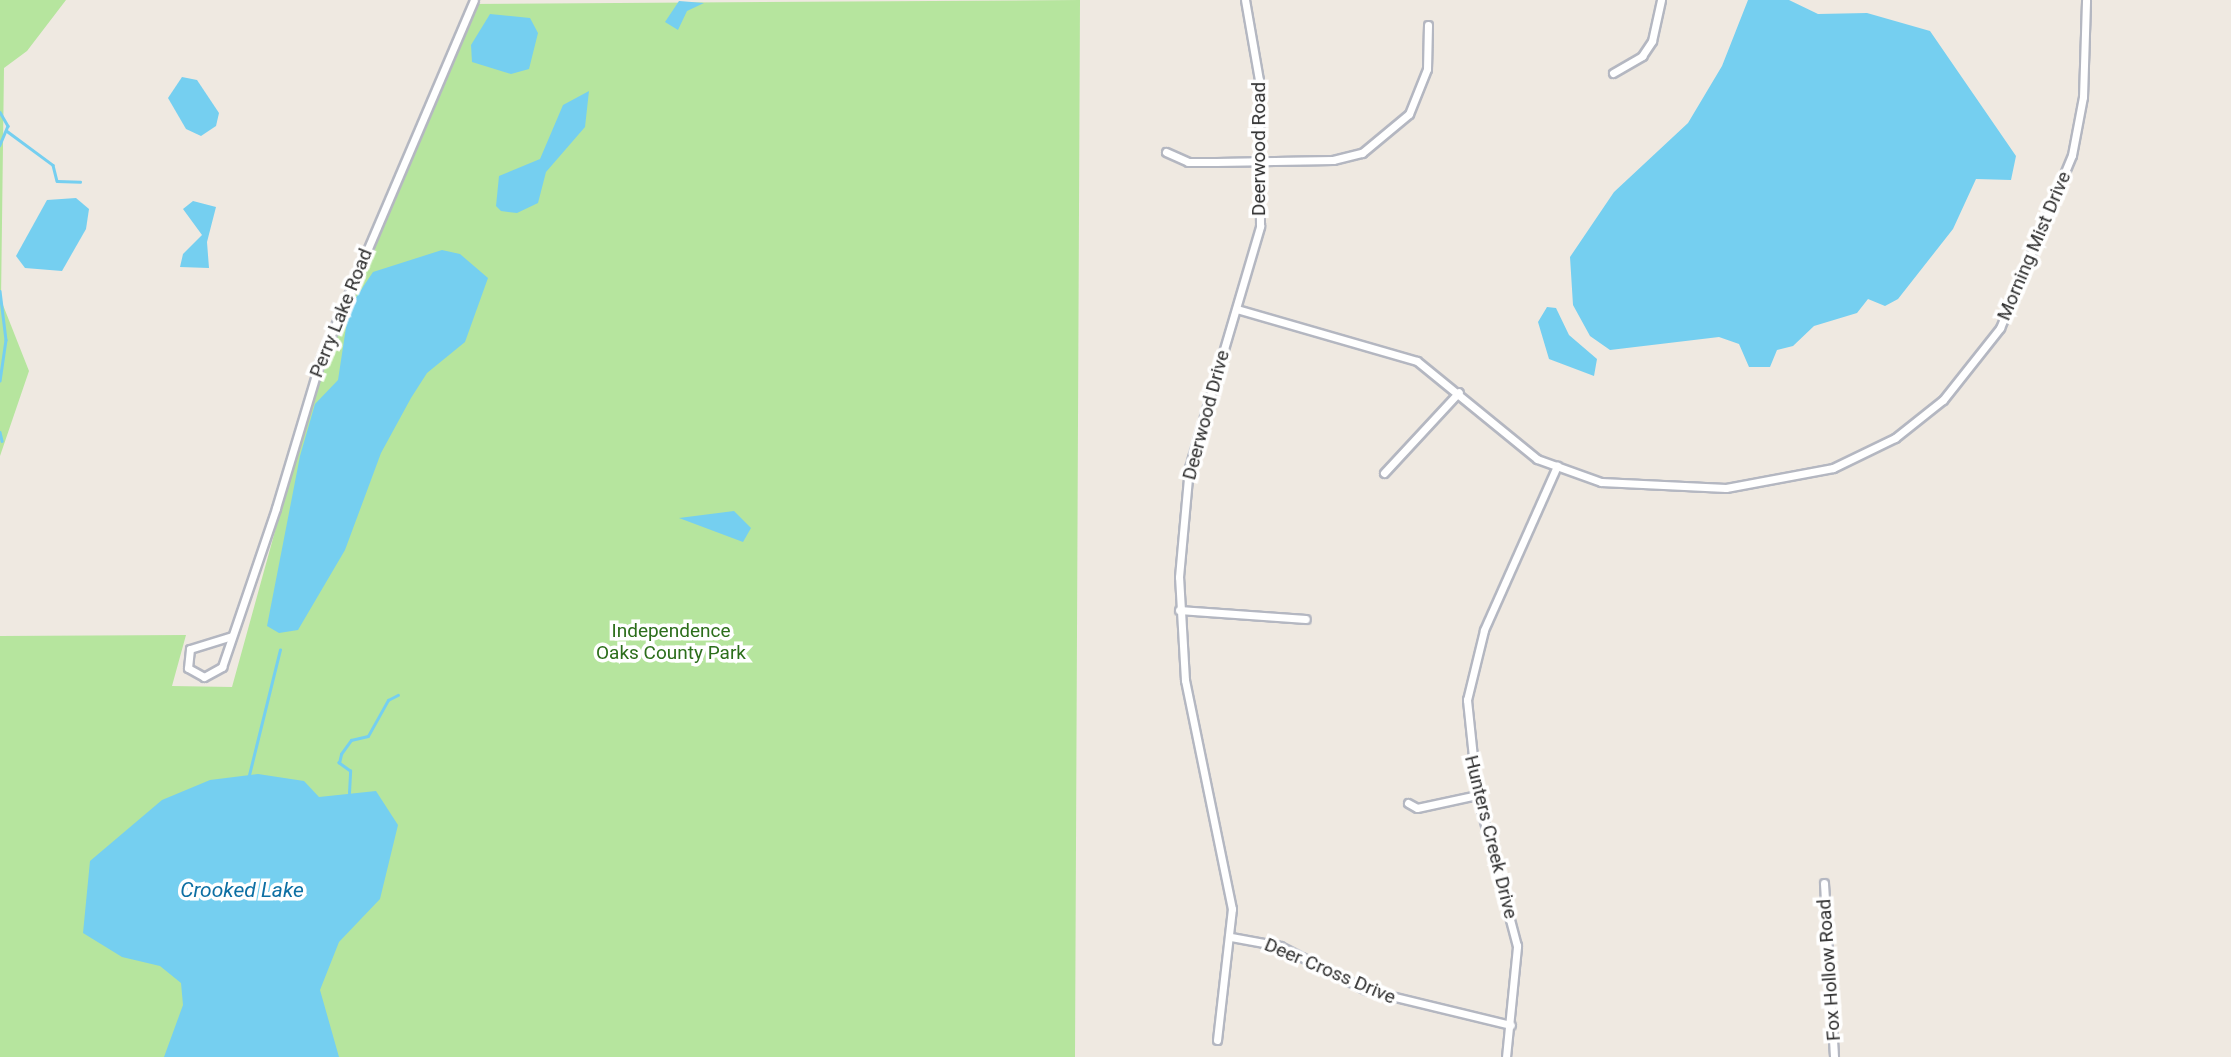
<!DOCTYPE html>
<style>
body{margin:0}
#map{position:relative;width:2231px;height:1057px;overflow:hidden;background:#efe9e1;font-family:Roboto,sans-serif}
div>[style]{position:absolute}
.green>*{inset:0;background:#b6e59e}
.water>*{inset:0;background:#75cff0}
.stream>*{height:2.5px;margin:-1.25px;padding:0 1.25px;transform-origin:1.25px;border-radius:1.25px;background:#75cff0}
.roads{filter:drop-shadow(2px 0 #b4b7c1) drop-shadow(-2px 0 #b4b7c1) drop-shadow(0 2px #b4b7c1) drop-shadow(0 -2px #b4b7c1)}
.minor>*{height:7px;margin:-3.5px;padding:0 3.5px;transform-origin:3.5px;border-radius:3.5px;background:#fff}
span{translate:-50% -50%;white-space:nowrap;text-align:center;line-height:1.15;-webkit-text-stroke:7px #fff;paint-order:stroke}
.street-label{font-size:19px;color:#2e2e2e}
.park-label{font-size:19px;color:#2c6e1b}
.water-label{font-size:21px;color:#0d6fa3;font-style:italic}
</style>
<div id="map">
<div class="green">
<i style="clip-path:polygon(0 0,66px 0,27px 51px,4px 68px,1px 300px,29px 371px,0 456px)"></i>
<i style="clip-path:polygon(1080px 0,1075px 1057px,0 1057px,0 636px,186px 635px,172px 686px,232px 687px,317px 379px,467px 4px)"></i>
</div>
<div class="water">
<i style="clip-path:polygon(1748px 0,1789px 0,1818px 14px,1867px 13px,1930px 31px,2016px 156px,2011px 180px,1976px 179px,1953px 229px,1898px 299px,1885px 306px,1868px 299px,1857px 313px,1814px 326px,1793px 346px,1777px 350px,1770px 367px,1749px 367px,1739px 344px,1719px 337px,1610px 350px,1590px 336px,1573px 305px,1570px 257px,1614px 192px,1688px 123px,1722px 66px)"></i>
<i style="clip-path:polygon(679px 1px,704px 3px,687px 11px,678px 30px,665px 22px)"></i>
<i style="clip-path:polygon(490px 14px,530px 18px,538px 33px,529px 69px,511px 74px,472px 62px,471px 45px)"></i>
<i style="clip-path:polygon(182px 77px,197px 80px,219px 113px,216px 126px,201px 136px,186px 129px,168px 98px)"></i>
<i style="clip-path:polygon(589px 91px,585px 127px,546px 172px,538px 203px,517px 213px,501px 211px,496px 206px,499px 176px,540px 159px,563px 105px)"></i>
<i style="clip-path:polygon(76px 198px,89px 209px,86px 229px,62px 271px,25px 268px,16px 256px,47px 200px)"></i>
<i style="clip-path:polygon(193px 201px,216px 207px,207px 242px,209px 268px,180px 267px,183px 254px,202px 235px,183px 209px)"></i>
<i style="clip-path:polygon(442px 250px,460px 254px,488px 278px,465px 342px,427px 373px,411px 398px,381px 453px,345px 550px,298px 630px,279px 633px,267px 626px,300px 456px,315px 404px,338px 380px,349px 308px,373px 272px)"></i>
<i style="clip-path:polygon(1547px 307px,1556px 308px,1569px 335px,1597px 359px,1594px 376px,1549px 359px,1538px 322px)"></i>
<i style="clip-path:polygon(734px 511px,751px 528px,743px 542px,679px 518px)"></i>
<i style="clip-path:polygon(258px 774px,304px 781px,319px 797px,376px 791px,398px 825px,380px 899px,339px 942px,320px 990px,339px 1057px,164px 1057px,183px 1005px,181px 983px,160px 966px,122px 957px,83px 933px,90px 861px,162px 800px,210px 780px)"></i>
</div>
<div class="stream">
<i style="left:0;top:112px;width:16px;rotate:60deg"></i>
<i style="left:8px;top:126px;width:21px;rotate:113deg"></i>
<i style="left:7px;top:131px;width:57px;rotate:36.5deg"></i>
<i style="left:53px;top:165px;width:16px;rotate:76deg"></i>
<i style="left:57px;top:181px;width:23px;rotate:2deg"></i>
<i style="left:0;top:291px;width:49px;rotate:83deg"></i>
<i style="left:6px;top:340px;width:41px;rotate:98.3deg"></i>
<i style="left:0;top:432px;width:9px;rotate:77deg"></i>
<i style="left:248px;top:779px;width:133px;rotate:-76.1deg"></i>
<i style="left:349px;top:793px;width:22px;rotate:-87deg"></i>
<i style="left:350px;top:771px;width:14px;rotate:-144deg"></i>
<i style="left:339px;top:763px;width:9px;rotate:-77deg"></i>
<i style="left:341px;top:754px;width:17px;rotate:-54deg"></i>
<i style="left:351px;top:740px;width:17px;rotate:-13deg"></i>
<i style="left:368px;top:736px;width:41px;rotate:-60.9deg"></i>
<i style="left:388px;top:700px;width:11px;rotate:-27deg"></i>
</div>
<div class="roads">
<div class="minor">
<i style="left:1613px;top:73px;width:34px;rotate:-30deg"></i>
<i style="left:1642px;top:56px;width:18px;rotate:-56deg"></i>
<i style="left:1652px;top:41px;width:42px;rotate:-77.6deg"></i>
<i style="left:1166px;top:152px;width:24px;rotate:24deg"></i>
<i style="left:1188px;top:162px;width:28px"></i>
<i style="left:1216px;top:162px;width:117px;rotate:-1deg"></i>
<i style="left:1333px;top:160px;width:30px;rotate:-14deg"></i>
<i style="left:1362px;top:153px;width:61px;rotate:-39.7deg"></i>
<i style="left:1409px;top:114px;width:48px;rotate:-68.2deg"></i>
<i style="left:1427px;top:69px;width:44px;rotate:-88.7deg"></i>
<i style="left:1237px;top:309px;width:187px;rotate:16.1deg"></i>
<i style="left:1417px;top:361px;width:155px;rotate:39.2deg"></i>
<i style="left:1537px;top:459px;width:68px;rotate:19.8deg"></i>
<i style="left:1601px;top:482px;width:125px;rotate:2.7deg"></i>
<i style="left:1726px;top:488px;width:109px;rotate:-10.6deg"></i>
<i style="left:1833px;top:468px;width:69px;rotate:-25.8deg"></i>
<i style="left:1895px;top:438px;width:61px;rotate:-38.4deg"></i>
<i style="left:1943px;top:400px;width:92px;rotate:-51.6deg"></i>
<i style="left:2000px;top:328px;width:187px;rotate:-67.4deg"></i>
<i style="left:2072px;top:155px;width:59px;rotate:-79.3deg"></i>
<i style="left:2083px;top:97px;width:97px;rotate:-88.2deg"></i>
<i style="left:1384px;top:473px;width:110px;rotate:-47.2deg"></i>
<i style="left:1179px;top:610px;width:127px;rotate:4.1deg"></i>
<i style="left:232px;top:636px;width:44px;rotate:162.8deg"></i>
<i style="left:190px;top:649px;width:19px;rotate:96deg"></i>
<i style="left:188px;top:668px;width:18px;rotate:29deg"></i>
<i style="left:204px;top:677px;width:21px;rotate:-29deg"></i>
<i style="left:222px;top:667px;width:168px;rotate:-71.2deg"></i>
<i style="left:276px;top:508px;width:153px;rotate:-73.3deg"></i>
<i style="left:320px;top:361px;width:392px;rotate:-66.9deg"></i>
<i style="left:1408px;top:803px;width:10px;rotate:29deg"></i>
<i style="left:1417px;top:808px;width:61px;rotate:-12.2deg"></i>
<i style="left:1824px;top:883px;width:174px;rotate:86.7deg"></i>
<i style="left:1231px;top:937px;width:50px;rotate:10.4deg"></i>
<i style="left:1280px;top:946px;width:97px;rotate:27.1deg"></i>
<i style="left:1366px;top:990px;width:149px;rotate:13.6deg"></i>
<i style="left:1217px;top:1040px;width:132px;rotate:-83.5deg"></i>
<i style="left:1232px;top:909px;width:234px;rotate:-101.6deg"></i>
<i style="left:1185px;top:680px;width:103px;rotate:-93.3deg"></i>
<i style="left:1179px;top:577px;width:109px;rotate:-84.8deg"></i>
<i style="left:1189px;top:468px;width:252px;rotate:-73.6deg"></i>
<i style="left:1260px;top:226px;width:146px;rotate:-90.4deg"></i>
<i style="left:1259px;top:80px;width:81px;rotate:-99.9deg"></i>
<i style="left:1506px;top:1057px;width:112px;rotate:-84.3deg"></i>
<i style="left:1517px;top:946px;width:156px;rotate:-104.8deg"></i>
<i style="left:1477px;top:795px;width:96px;rotate:-96deg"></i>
<i style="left:1467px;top:700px;width:72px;rotate:-76.3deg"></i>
<i style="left:1484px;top:630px;width:180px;rotate:-66deg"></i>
</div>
</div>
<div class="street-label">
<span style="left:1259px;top:149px;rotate:-90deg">Deerwood Road</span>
<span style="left:2034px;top:246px;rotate:-67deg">Morning Mist Drive</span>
<span style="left:341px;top:313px;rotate:-68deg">Perry Lake Road</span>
<span style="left:1206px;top:415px;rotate:-75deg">Deerwood Drive</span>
<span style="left:1491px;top:837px;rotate:76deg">Hunters Creek Drive</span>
<span style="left:1829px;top:970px;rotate:-94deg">Fox Hollow Road</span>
<span style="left:1330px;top:971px;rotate:23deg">Deer Cross Drive</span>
</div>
<div class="park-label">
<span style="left:671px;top:642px">Independence<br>Oaks County Park</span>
</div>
<div class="water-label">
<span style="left:242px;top:890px">Crooked Lake</span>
</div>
</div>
